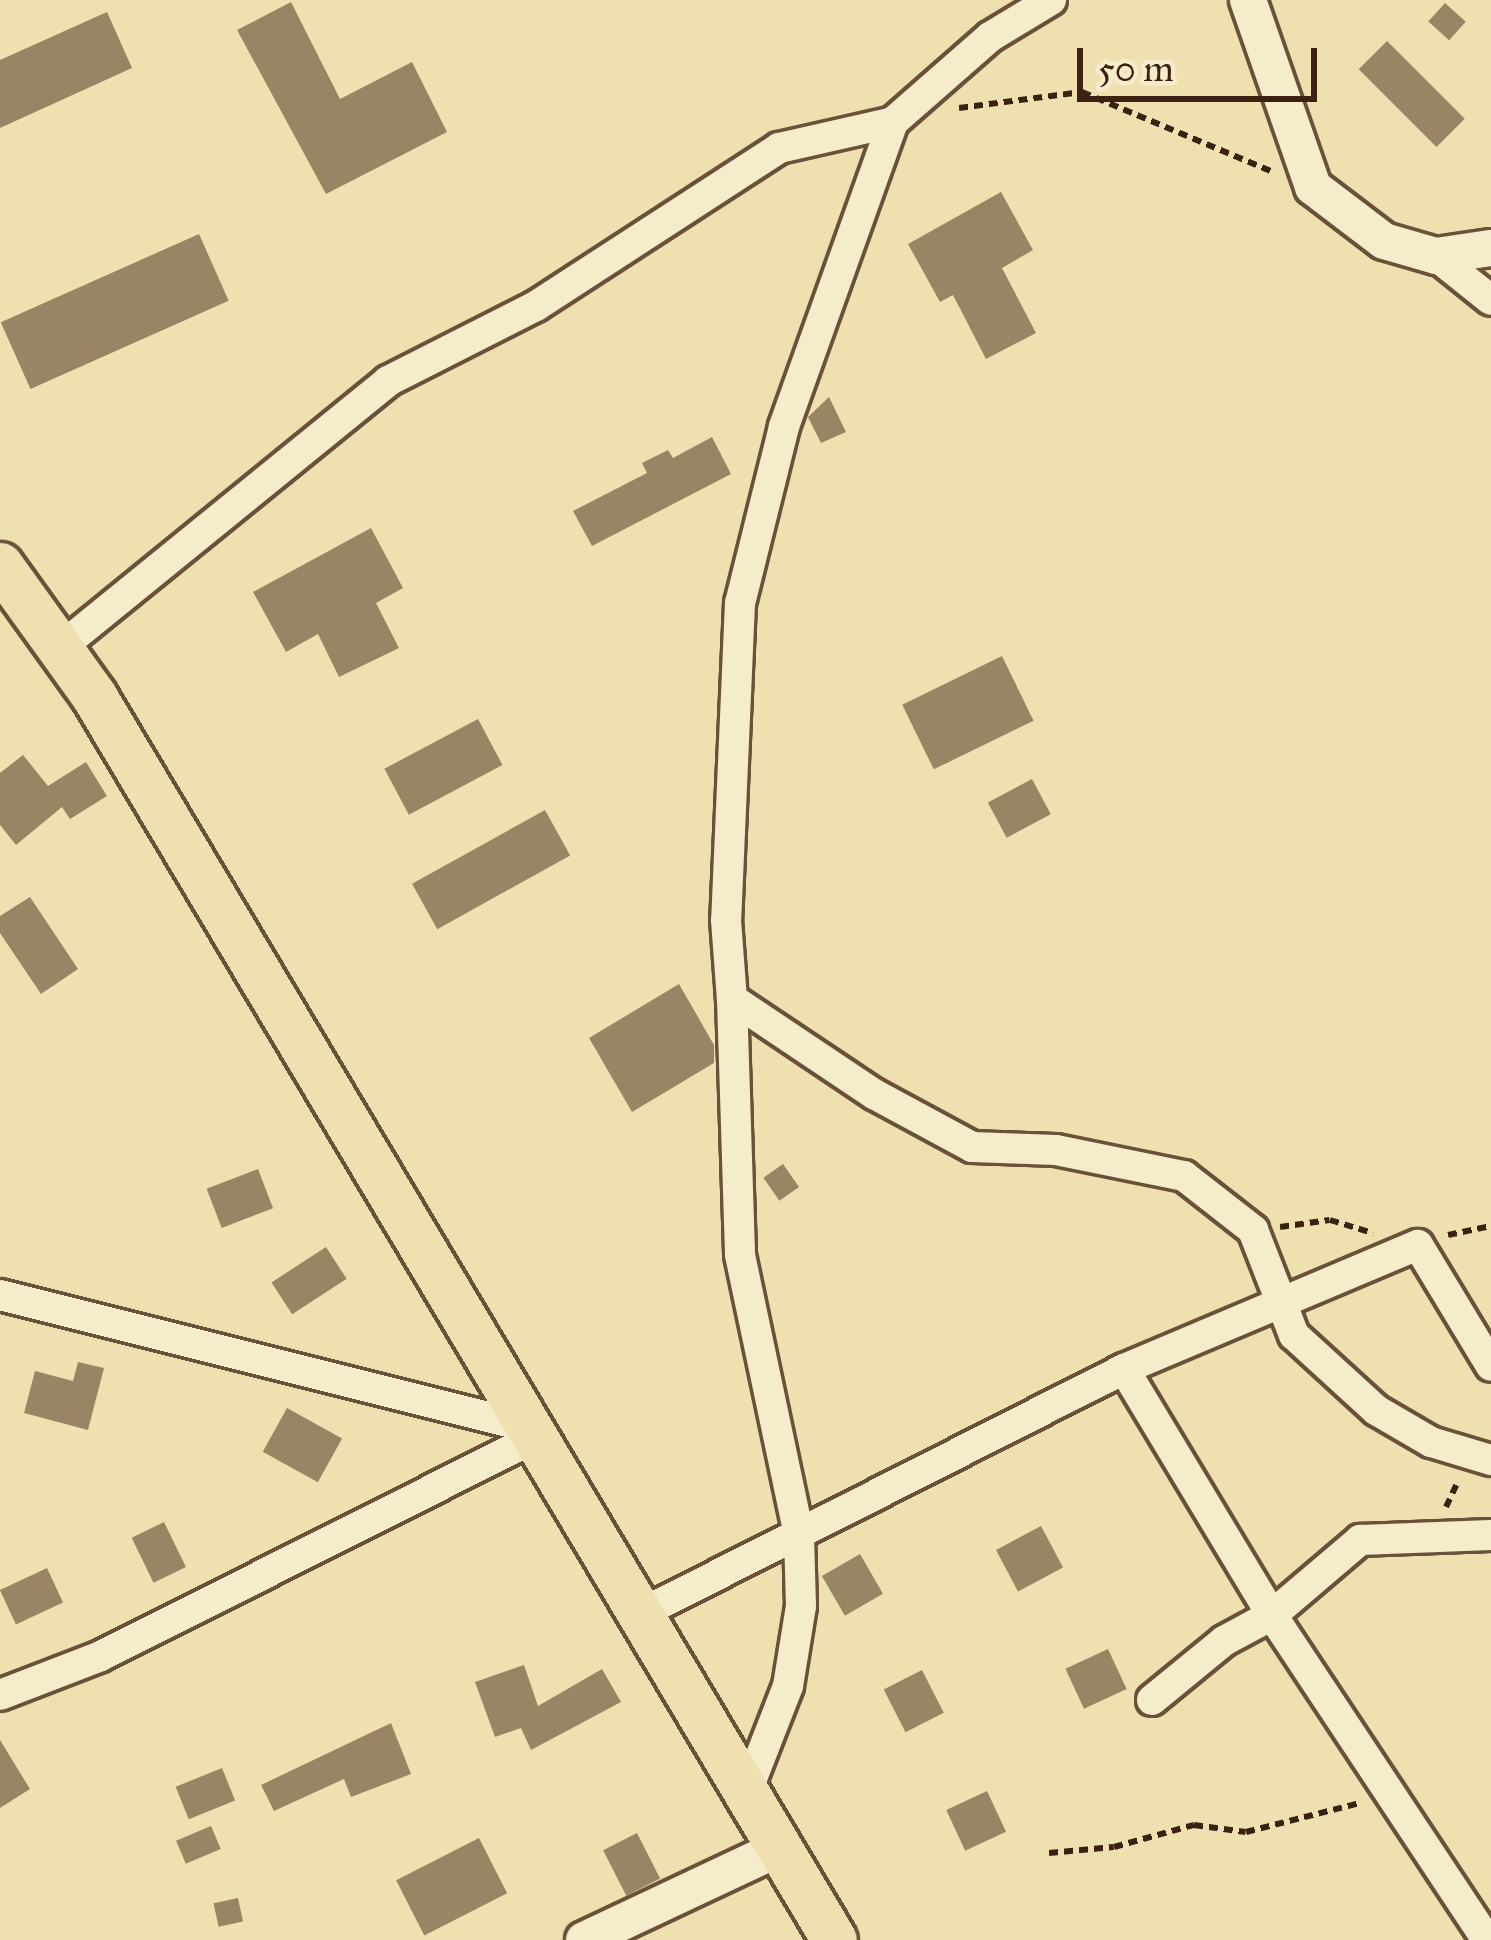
<!DOCTYPE html>
<style>
body{margin:0}
#map{position:relative;width:1491px;height:1940px;overflow:hidden;background:#efe1af;font-family:"IM FELL Great Primer",serif}
div>[style]{position:absolute}
.building>*{inset:0;background:#998564;transform-origin:0 0}
.path>*{height:6px;margin-top:-3px;transform-origin:0;background:repeating-linear-gradient(90deg,#3c2113 0 9px,transparent 0 15px)}
.roads{filter:drop-shadow(3px 0 #69513a) drop-shadow(-3px 0 #69513a) drop-shadow(0 3px #69513a) drop-shadow(0 -3px #69513a)}
.minor>*{height:30px;margin:-15px;padding:0 15px;transform-origin:15px;border-radius:15px;background:#f5eccb}
.tertiary>*{height:36px;margin:-18px;padding:0 18px;transform-origin:18px;border-radius:18px;background:#f5eccb}
.primary>*{height:45px;margin:-22.5px;padding:0 22.5px;transform-origin:22.5px;border-radius:22.5px;background:#efe1af}
span{translate:-50% -50%;white-space:nowrap;text-align:center;line-height:1.15;-webkit-text-stroke:10px #f5eccb;paint-order:stroke}
.scale{position:absolute;left:1077px;top:48px;width:240px;height:54px;box-sizing:border-box;border:6px solid #3c2113;border-top:0;padding-left:15px;font-size:36px;line-height:42px;white-space:nowrap;color:#3c2113;-webkit-text-stroke:9px #f5eccb;paint-order:stroke}
</style>
<div id="map">
<div class="building">
<i style="clip-path:polygon(291px 2px,340px 99px,412px 62px,447px 132px,326px 194px,237px 30px)"></i>
<i style="left:1445px;top:3px;width:28px;height:25px;rotate:42deg"></i>
<i style="clip-path:polygon(107px 12px,132px 68px,0 128px,0 60px)"></i>
<i style="left:1387px;top:41px;width:110px;height:40px;rotate:45deg"></i>
<i style="clip-path:polygon(1001px 192px,1033px 250px,1002px 268px,1036px 333px,986px 359px,953px 295px,940px 302px,908px 244px)"></i>
<i style="left:199px;top:234px;width:73px;height:217px;rotate:66deg"></i>
<i style="clip-path:polygon(829px 397px,846px 432px,821px 443px,808px 417px)"></i>
<i style="clip-path:polygon(712px 437px,731px 474px,592px 546px,573px 511px,647px 473px,642px 463px,668px 450px,673px 458px)"></i>
<i style="clip-path:polygon(371px 528px,403px 588px,376px 603px,399px 648px,339px 677px,318px 634px,286px 652px,253px 592px)"></i>
<i style="left:1002px;top:656px;width:72px;height:111px;rotate:64deg"></i>
<i style="left:478px;top:719px;width:52px;height:106px;rotate:62deg"></i>
<i style="clip-path:polygon(23px 755px,48px 786px,86px 762px,107px 796px,70px 819px,62px 807px,16px 845px,0 825px,0 773px)"></i>
<i style="left:1032px;top:779px;width:40px;height:50px;rotate:62deg"></i>
<i style="left:545px;top:810px;width:52px;height:152px;rotate:61deg"></i>
<i style="clip-path:polygon(30px 897px,78px 969px,41px 994px,0 933px,0 916px)"></i>
<i style="clip-path:polygon(679px 984px,714px 1045px,714px 1063px,632px 1112px,589px 1038px)"></i>
<i style="left:783px;top:1164px;width:28px;height:24px;rotate:55deg"></i>
<i style="left:258px;top:1169px;width:42px;height:55px;rotate:69deg"></i>
<i style="left:326px;top:1247px;width:38px;height:65px;rotate:57deg"></i>
<i style="clip-path:polygon(78px 1362px,104px 1368px,88px 1430px,24px 1413px,35px 1371px,73px 1381px)"></i>
<i style="left:287px;top:1408px;width:63px;height:50px;rotate:29deg"></i>
<i style="left:164px;top:1522px;width:50px;height:36px;rotate:64deg"></i>
<i style="left:1041px;top:1526px;width:47px;height:51px;rotate:62deg"></i>
<i style="left:860px;top:1554px;width:46px;height:44px;rotate:60deg"></i>
<i style="left:47px;top:1568px;width:38px;height:52px;rotate:65deg"></i>
<i style="left:1108px;top:1649px;width:44px;height:47px;rotate:65deg"></i>
<i style="clip-path:polygon(524px 1665px,538px 1706px,602px 1669px,621px 1702px,531px 1750px,521px 1728px,495px 1737px,475px 1682px)"></i>
<i style="left:922px;top:1670px;width:48px;height:43px;rotate:63deg"></i>
<i style="clip-path:polygon(391px 1723px,411px 1774px,351px 1797px,344px 1779px,274px 1811px,261px 1785px)"></i>
<i style="clip-path:polygon(0 1740px,30px 1789px,0 1808px)"></i>
<i style="left:222px;top:1768px;width:35px;height:50px;rotate:68deg"></i>
<i style="left:987px;top:1791px;width:45px;height:45px;rotate:65deg"></i>
<i style="left:211px;top:1826px;width:25px;height:38px;rotate:67deg"></i>
<i style="left:637px;top:1833px;width:51px;height:38px;rotate:63deg"></i>
<i style="left:479px;top:1838px;width:62px;height:93px;rotate:63deg"></i>
<i style="left:238px;top:1898px;width:24px;height:25px;rotate:78deg"></i>
</div>
<div class="path">
<i style="left:959px;top:108px;width:124px;rotate:-7.4deg"></i>
<i style="left:1082px;top:92px;width:205px;rotate:22.7deg"></i>
<i style="left:1280px;top:1227px;width:50px;rotate:-8deg"></i>
<i style="left:1330px;top:1220px;width:45px;rotate:16.8deg"></i>
<i style="left:1448px;top:1235px;width:44px;rotate:-11.8deg"></i>
<i style="left:1446px;top:1507px;width:29px;rotate:-65deg"></i>
<i style="left:1049px;top:1853px;width:65px;rotate:-5.3deg"></i>
<i style="left:1114px;top:1847px;width:83px;rotate:-15.4deg"></i>
<i style="left:1194px;top:1825px;width:52px;rotate:7.7deg"></i>
<i style="left:1246px;top:1832px;width:118px;rotate:-14.3deg"></i>
</div>
<div class="roads">
<div class="minor">
<i style="left:1051px;top:0;width:71px;rotate:148.8deg"></i>
<i style="left:990px;top:37px;width:129px;rotate:138.8deg"></i>
<i style="left:893px;top:122px;width:324px;rotate:109.7deg"></i>
<i style="left:784px;top:427px;width:181px;rotate:104deg"></i>
<i style="left:740px;top:603px;width:317px;rotate:92.5deg"></i>
<i style="left:726px;top:920px;width:79px;rotate:85.7deg"></i>
<i style="left:732px;top:999px;width:171px;rotate:33.8deg"></i>
<i style="left:874px;top:1094px;width:111px;rotate:28.4deg"></i>
<i style="left:972px;top:1147px;width:84px;rotate:2deg"></i>
<i style="left:1056px;top:1150px;width:131px;rotate:11.5deg"></i>
<i style="left:1184px;top:1176px;width:88px;rotate:38deg"></i>
<i style="left:1253px;top:1230px;width:113px;rotate:68.7deg"></i>
<i style="left:1294px;top:1335px;width:111px;rotate:42.4deg"></i>
<i style="left:1376px;top:1410px;width:64px;rotate:30.2deg"></i>
<i style="left:1431px;top:1442px;width:63px;rotate:16.7deg"></i>
<i style="left:1436px;top:256px;width:70px;rotate:38.7deg"></i>
<i style="left:60px;top:648px;width:423px;rotate:-39.1deg"></i>
<i style="left:388px;top:381px;width:166px;rotate:-26.9deg"></i>
<i style="left:536px;top:306px;width:290px;rotate:-33deg"></i>
<i style="left:779px;top:148px;width:117px;rotate:-12.8deg"></i>
<i style="left:732px;top:999px;width:256px;rotate:88.2deg"></i>
<i style="left:740px;top:1255px;width:286px;rotate:78.1deg"></i>
<i style="left:799px;top:1535px;width:71px;rotate:88.4deg"></i>
<i style="left:801px;top:1606px;width:81px;rotate:99.2deg"></i>
<i style="left:788px;top:1686px;width:113px;rotate:111.3deg"></i>
<i style="left:0;top:1295px;width:540px;rotate:14.04deg"></i>
<i style="left:1124px;top:1369px;width:287px;rotate:59deg"></i>
<i style="left:1272px;top:1615px;width:55px;rotate:151.6deg"></i>
<i style="left:1224px;top:1641px;width:93px;rotate:140.7deg"></i>
<i style="left:640px;top:1614px;width:542px;rotate:-26.85deg"></i>
<i style="left:1124px;top:1369px;width:319px;rotate:-22.9deg"></i>
<i style="left:1418px;top:1245px;width:141px;rotate:58.9deg"></i>
<i style="left:0;top:1695px;width:108px;rotate:-21.1deg"></i>
<i style="left:101px;top:1656px;width:483px;rotate:-26.7deg"></i>
<i style="left:1487px;top:1940px;width:390px;rotate:-123.5deg"></i>
<i style="left:1272px;top:1615px;width:116px;rotate:-40.4deg"></i>
<i style="left:1360px;top:1540px;width:131px;rotate:-2.2deg"></i>
</div>
<div class="tertiary">
<i style="left:1248px;top:0;width:198px;rotate:70.8deg"></i>
<i style="left:1313px;top:187px;width:89px;rotate:37.3deg"></i>
<i style="left:1384px;top:241px;width:54px;rotate:16.1deg"></i>
<i style="left:1436px;top:256px;width:56px;rotate:-8.3deg"></i>
<i style="left:584px;top:1940px;width:219px;rotate:-25.2deg"></i>
</div>
<div class="primary">
<i style="left:0;top:565px;width:161px;rotate:54.3deg"></i>
<i style="left:94px;top:696px;width:1447px;rotate:59.25deg"></i>
</div>
</div>
<div class="scale">50 m</div>
</div>
